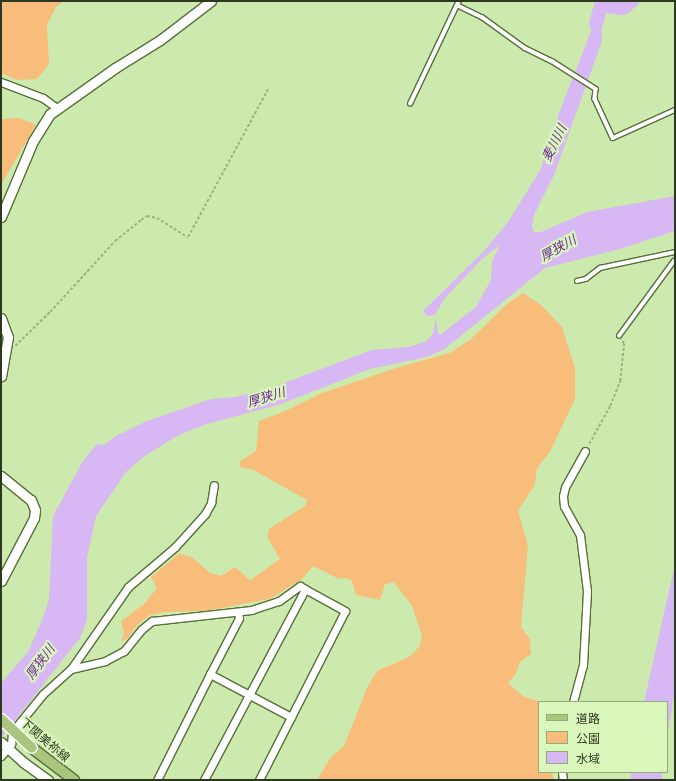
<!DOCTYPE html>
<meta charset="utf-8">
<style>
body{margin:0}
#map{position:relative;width:676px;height:781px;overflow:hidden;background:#cceaad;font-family:Lato,"Noto Sans JP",sans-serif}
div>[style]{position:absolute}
.green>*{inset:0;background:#f8bd7a}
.water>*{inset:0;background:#d8b7f5;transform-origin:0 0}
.river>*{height:14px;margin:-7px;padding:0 7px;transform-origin:7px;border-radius:7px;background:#d8b7f5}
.path>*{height:1.5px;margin-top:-0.75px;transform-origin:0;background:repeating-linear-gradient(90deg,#9ab281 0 3px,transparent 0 5px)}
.roads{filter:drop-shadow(1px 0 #566f38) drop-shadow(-1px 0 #566f38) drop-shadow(0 1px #566f38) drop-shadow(0 -1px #566f38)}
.lane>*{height:3.5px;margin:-1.75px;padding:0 1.75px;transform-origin:1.75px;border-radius:1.75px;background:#fff}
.street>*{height:7px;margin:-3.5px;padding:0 3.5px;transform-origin:3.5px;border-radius:3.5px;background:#fff}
.secondary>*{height:9px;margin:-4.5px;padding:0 4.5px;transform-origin:4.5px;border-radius:4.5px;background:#fff}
.primary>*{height:10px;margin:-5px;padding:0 5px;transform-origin:5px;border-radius:5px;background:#a9c57e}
.bridges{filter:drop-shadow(1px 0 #fff) drop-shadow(-1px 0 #fff) drop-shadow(0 1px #fff) drop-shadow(0 -1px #fff)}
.primary-bridge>*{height:10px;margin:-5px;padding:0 5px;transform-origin:5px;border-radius:5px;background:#a9c57e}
span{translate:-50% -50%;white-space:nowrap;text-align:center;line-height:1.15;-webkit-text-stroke:4px #d9f7ba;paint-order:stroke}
.street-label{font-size:12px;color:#2d3820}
.water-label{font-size:13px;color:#72279f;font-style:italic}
.frame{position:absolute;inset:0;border:2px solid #2d3820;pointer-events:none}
.legend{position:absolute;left:538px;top:701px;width:130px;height:72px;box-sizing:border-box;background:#d9f7ba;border:1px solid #94ab7c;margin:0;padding:5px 7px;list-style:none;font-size:12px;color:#2d3820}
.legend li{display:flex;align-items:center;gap:8px;height:20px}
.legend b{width:20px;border:1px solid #94ab7c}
</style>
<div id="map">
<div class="green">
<i style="clip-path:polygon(1px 1px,63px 1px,56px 7px,47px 25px,49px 64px,37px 79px,17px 80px,1px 73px)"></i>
<i style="clip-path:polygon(19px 118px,36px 125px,1px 185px,1px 119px)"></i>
<i style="clip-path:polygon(523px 293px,541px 305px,562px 327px,575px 368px,575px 399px,550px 452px,537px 468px,535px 484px,518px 511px,528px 545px,521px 627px,530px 639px,531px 654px,520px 662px,516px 674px,508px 683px,524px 697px,542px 702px,539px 702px,539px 772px,552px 772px,554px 780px,317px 780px,331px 757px,344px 746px,367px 688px,377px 671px,409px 657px,420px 646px,422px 636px,412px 606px,394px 582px,385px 584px,380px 600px,356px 595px,352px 581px,346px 578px,339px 579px,313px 566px,302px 579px,270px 599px,205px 611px,166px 612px,150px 615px,137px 625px,128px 638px,121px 642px,124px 633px,121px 621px,144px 604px,157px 588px,151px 577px,180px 553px,193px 558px,210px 573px,221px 576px,235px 567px,250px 580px,280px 559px,267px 537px,269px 529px,305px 506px,307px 500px,252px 469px,241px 468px,239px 462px,256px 451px,259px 421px,283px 412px,322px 393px,399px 367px,450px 353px,471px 339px,507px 304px)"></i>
</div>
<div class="water">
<i style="clip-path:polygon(601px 5px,602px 41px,554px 175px,534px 215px,532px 226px,534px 232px,541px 232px,587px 212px,675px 196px,675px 231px,620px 249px,545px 268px,443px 350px,427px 357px,370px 369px,281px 404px,207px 424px,179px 435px,146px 455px,126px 472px,96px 516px,87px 558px,87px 620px,80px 638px,1px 738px,1px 683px,28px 652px,42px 620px,49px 600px,53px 516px,83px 461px,97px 444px,104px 445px,116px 436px,147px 421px,211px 399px,235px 397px,268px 389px,372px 350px,409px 347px,427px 341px,433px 333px,436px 318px,438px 334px,441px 334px,476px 307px,491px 280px,492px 261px,500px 245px,482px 259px,444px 299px,435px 315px,427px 316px,423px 311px,484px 251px,508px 222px,541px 169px,550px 137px)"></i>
<i style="clip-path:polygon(675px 564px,675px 689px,667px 737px,667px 702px,644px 702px)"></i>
<i style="left:631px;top:772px;width:31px;height:8px"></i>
</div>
<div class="river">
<i style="left:601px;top:5px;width:22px;rotate:8deg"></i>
<i style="left:623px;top:8px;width:11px;rotate:-38deg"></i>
<i style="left:596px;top:24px;width:24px;rotate:-75deg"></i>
</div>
<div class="path">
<i style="left:15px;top:346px;width:49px;rotate:-44.2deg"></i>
<i style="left:50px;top:312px;width:96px;rotate:-47.5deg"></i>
<i style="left:115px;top:241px;width:33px;rotate:-39deg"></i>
<i style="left:141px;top:220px;width:7px;rotate:-34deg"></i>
<i style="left:147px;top:216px;width:10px;rotate:11deg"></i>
<i style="left:157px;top:218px;width:36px;rotate:32deg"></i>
<i style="left:188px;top:237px;width:168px;rotate:-61.6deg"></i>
<i style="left:589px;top:444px;width:43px;rotate:-61.1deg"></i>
<i style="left:610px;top:406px;width:27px;rotate:-68deg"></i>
<i style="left:620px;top:381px;width:37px;rotate:-84deg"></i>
<i style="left:624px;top:344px;width:4px;rotate:-124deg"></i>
</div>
<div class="roads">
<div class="lane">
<i style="left:457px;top:5px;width:28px;rotate:26deg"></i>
<i style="left:482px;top:17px;width:53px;rotate:35.8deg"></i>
<i style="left:525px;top:48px;width:30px;rotate:26deg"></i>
<i style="left:552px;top:61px;width:52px;rotate:32.5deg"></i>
<i style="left:596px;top:89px;width:10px;rotate:96deg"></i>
<i style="left:595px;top:99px;width:43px;rotate:65.2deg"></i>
<i style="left:613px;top:138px;width:68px;rotate:-24.3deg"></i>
<i style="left:410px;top:104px;width:114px;rotate:-64.6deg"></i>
<i style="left:577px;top:281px;width:9px;rotate:-13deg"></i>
<i style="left:586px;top:279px;width:18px;rotate:-38deg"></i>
<i style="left:600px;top:268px;width:77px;rotate:-12deg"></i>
<i style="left:619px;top:336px;width:93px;rotate:-53.7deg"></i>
</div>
<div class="street">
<i style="left:1px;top:82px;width:45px;rotate:20.9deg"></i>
<i style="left:43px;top:98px;width:17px;rotate:36deg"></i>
<i style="left:71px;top:669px;width:35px;rotate:-13deg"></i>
<i style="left:105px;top:661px;width:21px;rotate:-28deg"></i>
<i style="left:124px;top:651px;width:28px;rotate:-51deg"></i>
<i style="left:142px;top:629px;width:13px;rotate:-39deg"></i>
<i style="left:152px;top:621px;width:100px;rotate:-6.3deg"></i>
<i style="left:251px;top:610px;width:29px;rotate:-18deg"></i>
<i style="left:279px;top:601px;width:26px;rotate:-36deg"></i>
<i style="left:300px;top:586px;width:6px;rotate:31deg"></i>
<i style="left:210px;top:674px;width:63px;rotate:-62.6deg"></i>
<i style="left:239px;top:618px;width:6px;rotate:-99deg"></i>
<i style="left:573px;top:702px;width:38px;rotate:-75deg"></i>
<i style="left:583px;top:665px;width:74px;rotate:-86.9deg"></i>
<i style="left:587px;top:591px;width:56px;rotate:-97.1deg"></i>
<i style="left:580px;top:535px;width:33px;rotate:-119deg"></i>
<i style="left:564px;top:506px;width:10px;rotate:-96deg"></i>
<i style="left:563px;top:496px;width:9px;rotate:-77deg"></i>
<i style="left:565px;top:487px;width:41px;rotate:-60.9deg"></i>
<i style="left:1px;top:756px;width:16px;rotate:-50deg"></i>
<i style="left:11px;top:744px;width:12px;rotate:-85deg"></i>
<i style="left:12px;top:732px;width:49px;rotate:-50.8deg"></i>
<i style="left:43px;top:694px;width:38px;rotate:-42deg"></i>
<i style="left:71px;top:669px;width:100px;rotate:-55.2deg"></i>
<i style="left:128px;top:587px;width:62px;rotate:-40.4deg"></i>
<i style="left:175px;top:547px;width:45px;rotate:-47.7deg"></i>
<i style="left:205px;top:514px;width:13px;rotate:-61deg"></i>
<i style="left:211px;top:503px;width:18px;rotate:-81deg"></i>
<i style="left:562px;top:772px;width:8px;rotate:83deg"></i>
<i style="left:157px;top:780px;width:119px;rotate:-63.4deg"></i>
<i style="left:210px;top:674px;width:92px;rotate:28deg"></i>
<i style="left:204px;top:780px;width:216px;rotate:-62.1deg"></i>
<i style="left:305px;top:589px;width:46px;rotate:28.8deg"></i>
<i style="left:345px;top:611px;width:190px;rotate:117deg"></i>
</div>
<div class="secondary">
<i style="left:1px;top:217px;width:82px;rotate:-67.2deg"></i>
<i style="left:33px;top:141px;width:32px;rotate:-58deg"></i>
<i style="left:50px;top:114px;width:80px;rotate:-35.3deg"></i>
<i style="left:115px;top:68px;width:53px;rotate:-31.9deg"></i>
<i style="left:160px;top:40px;width:64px;rotate:-37.4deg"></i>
<i style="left:1px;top:318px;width:20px;rotate:70deg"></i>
<i style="left:8px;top:337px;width:40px;rotate:100deg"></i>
<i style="left:1px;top:476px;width:38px;rotate:39deg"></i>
<i style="left:31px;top:500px;width:11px;rotate:68deg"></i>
<i style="left:35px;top:510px;width:8px;rotate:97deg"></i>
<i style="left:34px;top:518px;width:71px;rotate:117.6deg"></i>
<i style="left:1px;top:742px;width:30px;rotate:42deg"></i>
<i style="left:23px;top:762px;width:31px;rotate:36deg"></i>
</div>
<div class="primary">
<i style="left:32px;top:748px;width:53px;rotate:37.3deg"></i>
</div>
</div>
<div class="bridges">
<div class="primary-bridge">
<i style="left:1px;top:719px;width:42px;rotate:43.1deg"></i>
</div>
</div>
<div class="street-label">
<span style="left:45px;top:740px;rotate:40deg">下関美祢線</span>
</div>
<div class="water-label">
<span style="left:554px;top:143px;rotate:-64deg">麦川川</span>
<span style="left:558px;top:248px;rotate:-29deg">厚狭川</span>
<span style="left:266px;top:397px;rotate:-17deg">厚狭川</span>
<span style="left:40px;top:662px;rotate:-53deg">厚狭川</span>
</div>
<div class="frame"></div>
<ul class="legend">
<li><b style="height:5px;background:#a9c57e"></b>道路</li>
<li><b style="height:11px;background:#f8bd7a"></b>公園</li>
<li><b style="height:11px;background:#d8b7f5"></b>水域</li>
</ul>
</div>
